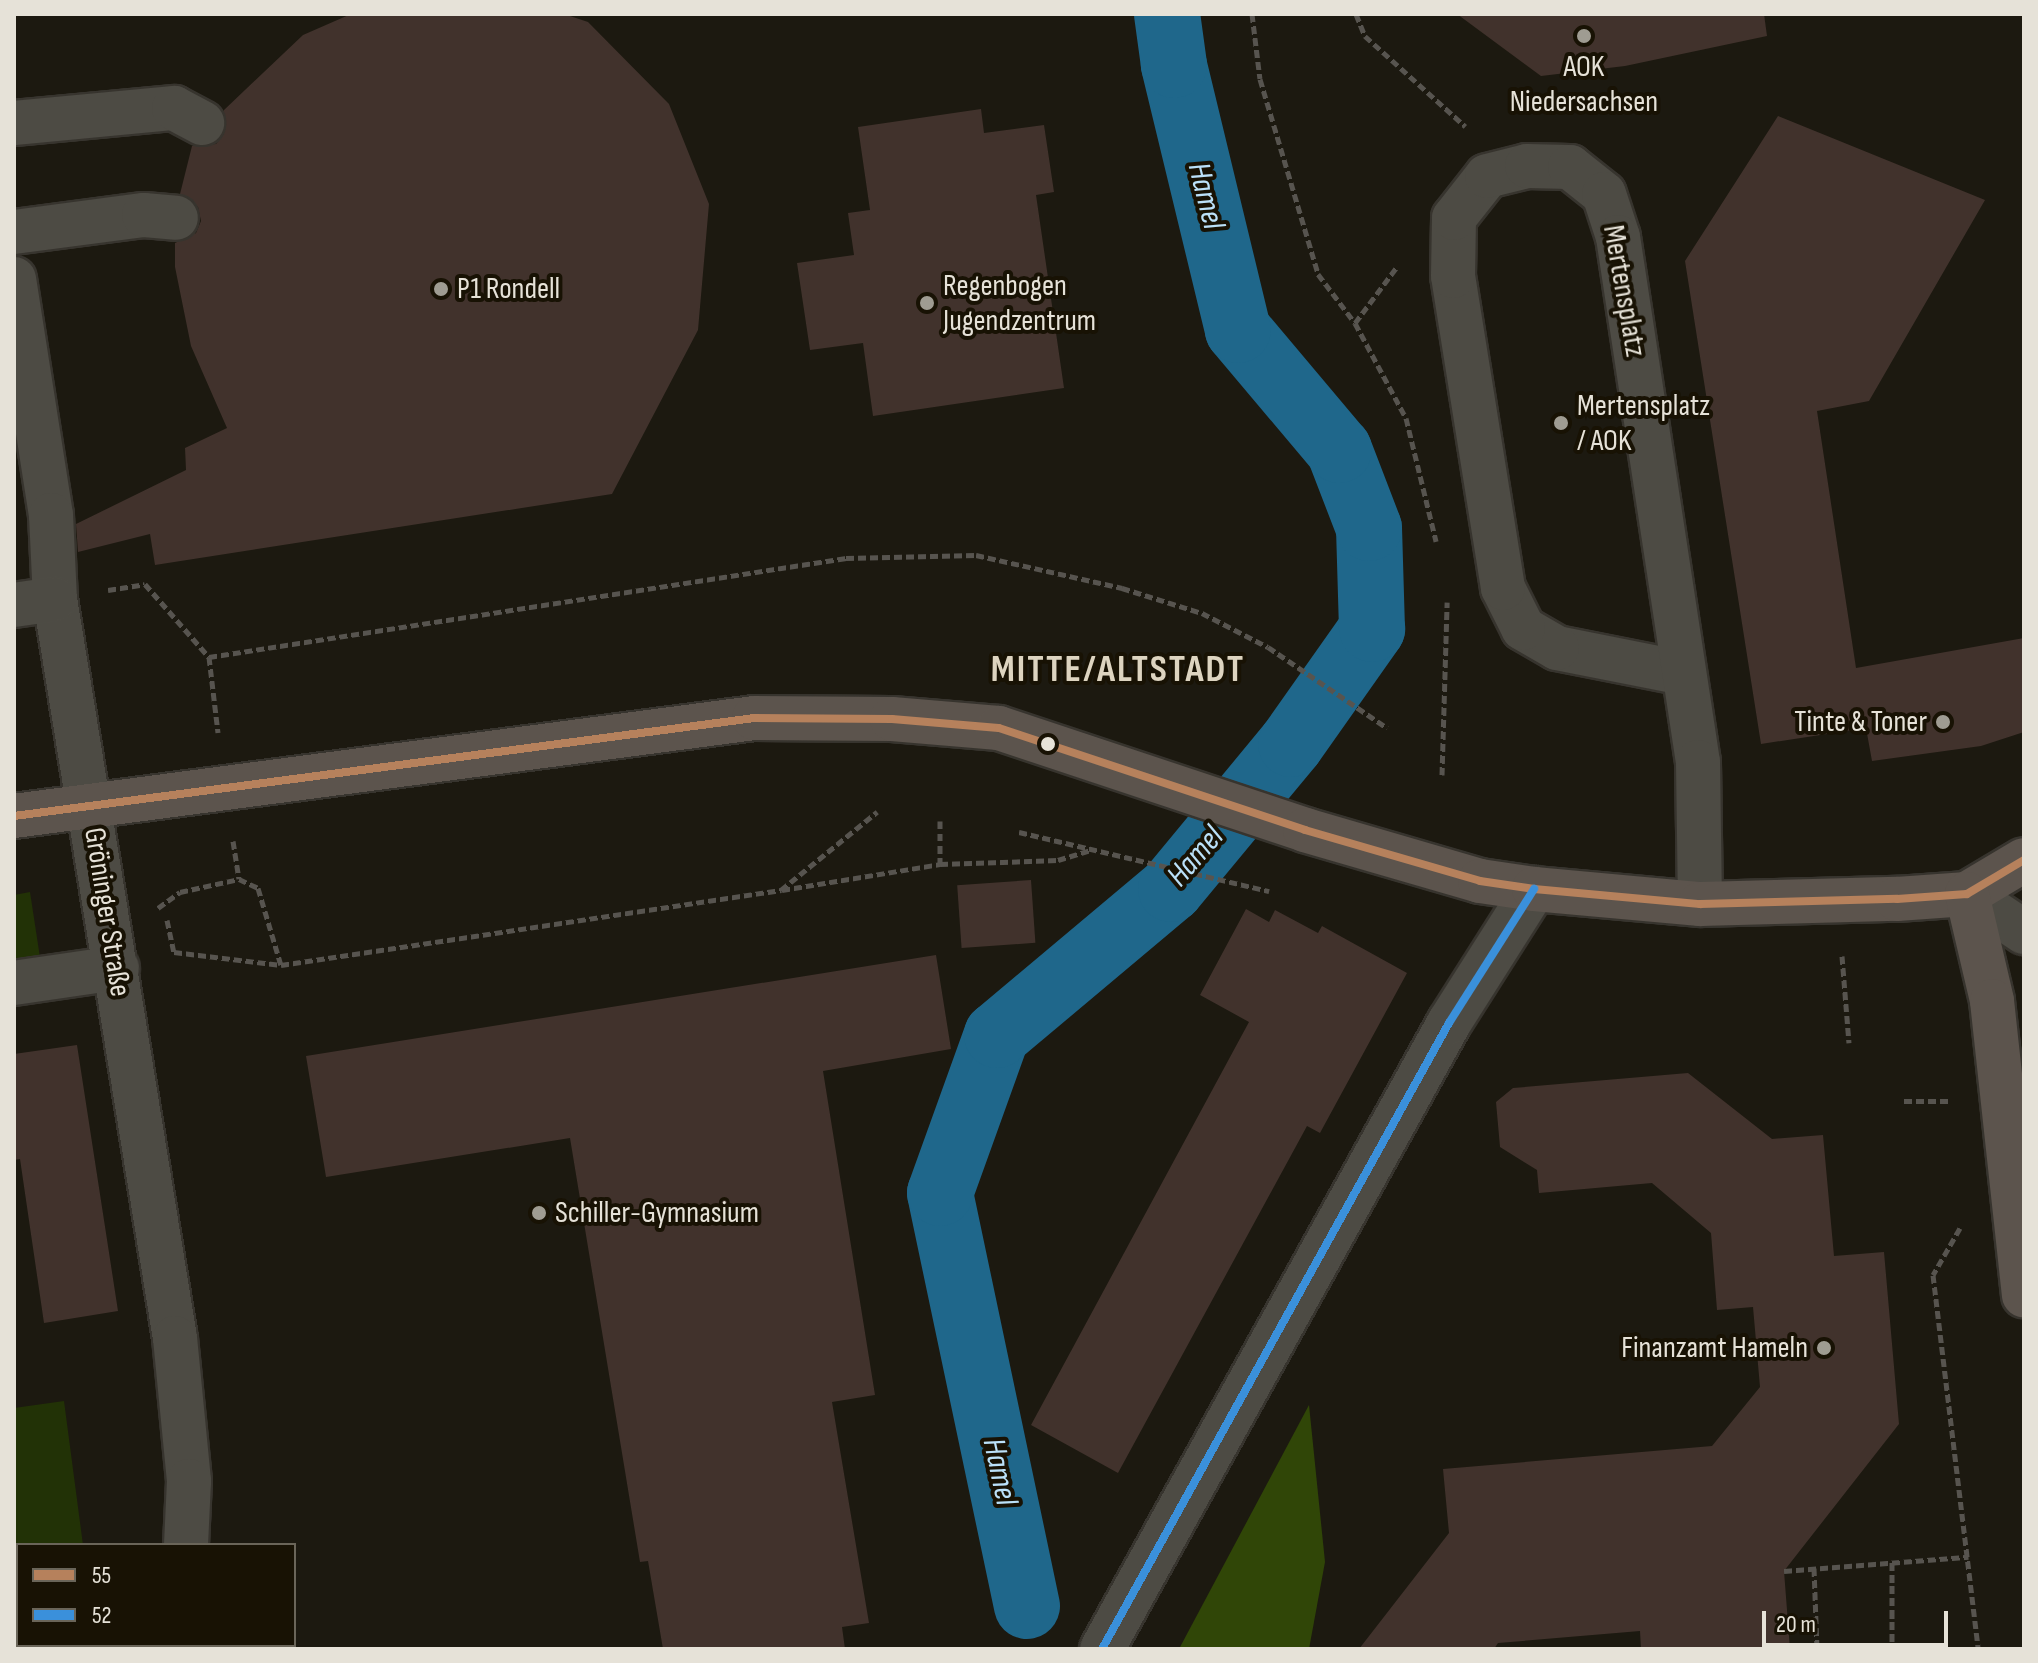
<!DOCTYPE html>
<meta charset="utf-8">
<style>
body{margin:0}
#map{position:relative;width:2038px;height:1663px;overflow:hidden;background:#1c1910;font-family:"Sofia Sans Condensed",sans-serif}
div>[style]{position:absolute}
.green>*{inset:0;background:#223206}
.forest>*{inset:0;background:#304607}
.canal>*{height:66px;margin:-33px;padding:0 33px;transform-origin:33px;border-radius:33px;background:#1f678b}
.building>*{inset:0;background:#41322c;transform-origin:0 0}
.path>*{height:5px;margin-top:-2.5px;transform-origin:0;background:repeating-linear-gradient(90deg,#57544f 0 8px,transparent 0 12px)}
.roads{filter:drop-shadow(2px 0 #37342e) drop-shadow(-2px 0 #37342e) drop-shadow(0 2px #37342e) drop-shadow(0 -2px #37342e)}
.minor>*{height:44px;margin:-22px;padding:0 22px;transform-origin:22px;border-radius:22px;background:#4d4b44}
.major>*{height:44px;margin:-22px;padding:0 22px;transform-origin:22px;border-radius:22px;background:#5c544d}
.bus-1>*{height:8px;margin:-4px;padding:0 4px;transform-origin:4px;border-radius:4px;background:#b6815c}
.bus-2>*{height:8px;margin:-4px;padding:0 4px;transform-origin:4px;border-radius:4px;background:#3a90db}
.dots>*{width:22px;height:22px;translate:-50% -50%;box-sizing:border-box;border:4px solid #181204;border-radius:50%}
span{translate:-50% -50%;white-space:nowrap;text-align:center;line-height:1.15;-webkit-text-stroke:8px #181204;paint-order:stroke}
.poi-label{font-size:30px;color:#e6e2d8}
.left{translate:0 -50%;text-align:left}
.right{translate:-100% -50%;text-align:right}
.street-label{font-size:30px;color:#e6e2d8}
.water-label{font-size:32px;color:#bbe1f9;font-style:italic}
.district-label{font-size:38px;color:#ddd4c0;font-weight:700;letter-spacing:2px}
.frame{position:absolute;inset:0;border:16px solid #e6e2d8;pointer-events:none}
.legend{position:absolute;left:16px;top:1543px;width:280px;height:104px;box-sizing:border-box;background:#181204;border:2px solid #6a6559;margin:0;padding:10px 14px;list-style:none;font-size:24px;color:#e6e2d8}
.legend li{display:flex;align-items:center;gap:16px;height:40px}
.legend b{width:40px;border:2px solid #6a6559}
.scale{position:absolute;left:1762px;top:1611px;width:186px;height:36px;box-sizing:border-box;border:4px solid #e6e2d8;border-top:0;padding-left:10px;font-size:24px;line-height:28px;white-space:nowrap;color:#e6e2d8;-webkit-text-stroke:6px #181204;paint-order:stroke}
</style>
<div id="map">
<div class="green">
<i style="clip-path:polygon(30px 892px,41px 964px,14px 968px,14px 895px)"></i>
<i style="clip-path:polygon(64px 1401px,83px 1545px,18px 1545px,18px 1645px,52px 1649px,14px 1649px,14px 1408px)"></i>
</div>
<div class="forest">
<i style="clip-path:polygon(1309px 1405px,1325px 1562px,1309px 1649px,1179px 1649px)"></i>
</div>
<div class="canal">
<i style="left:1027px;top:1606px;width:422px;rotate:-101.9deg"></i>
<i style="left:940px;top:1193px;width:168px;rotate:-70.2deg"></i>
<i style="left:997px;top:1035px;width:227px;rotate:-40deg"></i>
<i style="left:1171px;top:889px;width:188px;rotate:-50.4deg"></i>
<i style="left:1291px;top:744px;width:141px;rotate:-54.8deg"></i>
<i style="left:1372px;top:629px;width:101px;rotate:-91.7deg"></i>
<i style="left:1369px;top:528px;width:84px;rotate:-111deg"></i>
<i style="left:1339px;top:450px;width:157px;rotate:-130.1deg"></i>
<i style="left:1238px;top:330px;width:273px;rotate:-103.6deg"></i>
<i style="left:1174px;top:65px;width:51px;rotate:-97.8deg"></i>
</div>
<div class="building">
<i style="clip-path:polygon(351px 14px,564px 14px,588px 22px,669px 104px,709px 204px,698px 330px,612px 494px,155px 565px,150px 534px,78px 552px,76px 524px,186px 470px,185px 448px,227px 428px,191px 346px,175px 267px,175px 243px,196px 233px,201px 221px,198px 207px,180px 194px,192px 146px,216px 144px,224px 134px,224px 110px,303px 35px)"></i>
<i style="clip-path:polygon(1457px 14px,1764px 14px,1767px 36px,1625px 66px,1541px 76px)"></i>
<i style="clip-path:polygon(981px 109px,984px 133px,1044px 125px,1054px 192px,1036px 195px,1064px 388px,873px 416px,863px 343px,810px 350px,797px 263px,854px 255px,848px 213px,870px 210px,858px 127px)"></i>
<i style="clip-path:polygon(1778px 116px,1985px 200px,1869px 401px,1817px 411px,1856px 668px,2024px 638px,2024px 732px,1981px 746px,1872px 761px,1866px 728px,1761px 744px,1685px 261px)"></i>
<i style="left:1031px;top:880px;width:63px;height:74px;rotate:86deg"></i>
<i style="clip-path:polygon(1246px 909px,1269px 922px,1275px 910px,1318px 933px,1322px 926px,1407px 973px,1320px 1133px,1307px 1126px,1118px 1473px,1031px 1425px,1249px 1022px,1200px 995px)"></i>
<i style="clip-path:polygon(936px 955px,951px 1049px,823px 1071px,875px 1395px,832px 1402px,869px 1623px,842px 1627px,845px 1649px,663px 1649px,648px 1561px,640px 1562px,570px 1138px,326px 1177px,306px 1056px)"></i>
<i style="clip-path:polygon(77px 1045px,118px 1311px,44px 1323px,20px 1159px,14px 1160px,14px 1054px)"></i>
<i style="clip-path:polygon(1688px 1073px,1772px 1139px,1823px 1135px,1834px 1256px,1884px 1252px,1899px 1424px,1784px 1571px,1790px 1649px,1641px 1649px,1640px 1631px,1498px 1643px,1494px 1649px,1359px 1649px,1449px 1533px,1443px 1469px,1712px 1446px,1760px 1387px,1753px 1307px,1717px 1310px,1711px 1233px,1652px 1183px,1539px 1193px,1537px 1170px,1500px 1147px,1496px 1102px,1513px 1088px)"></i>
</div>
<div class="path">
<i style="left:1252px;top:14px;width:65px;rotate:83deg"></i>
<i style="left:1260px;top:79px;width:203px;rotate:73.4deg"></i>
<i style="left:1318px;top:274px;width:61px;rotate:52.9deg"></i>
<i style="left:1355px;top:323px;width:69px;rotate:-53.3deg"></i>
<i style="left:1356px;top:14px;width:24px;rotate:68deg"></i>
<i style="left:1365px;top:36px;width:135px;rotate:42deg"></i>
<i style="left:1355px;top:323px;width:108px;rotate:61.8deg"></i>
<i style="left:1406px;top:418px;width:127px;rotate:76.3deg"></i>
<i style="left:108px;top:590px;width:37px;rotate:-9deg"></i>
<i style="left:145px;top:584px;width:97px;rotate:48.8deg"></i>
<i style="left:209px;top:657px;width:645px;rotate:-8.83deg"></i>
<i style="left:846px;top:558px;width:130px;rotate:-1.3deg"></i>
<i style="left:976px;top:555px;width:150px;rotate:12.7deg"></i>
<i style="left:1122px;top:588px;width:84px;rotate:17.4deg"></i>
<i style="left:1202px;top:613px;width:74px;rotate:27.3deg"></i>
<i style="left:1268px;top:647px;width:144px;rotate:34.2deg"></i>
<i style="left:209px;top:657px;width:76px;rotate:83.2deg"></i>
<i style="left:1442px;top:775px;width:173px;rotate:-88.3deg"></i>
<i style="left:940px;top:821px;width:43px;rotate:90deg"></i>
<i style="left:1019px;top:832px;width:257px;rotate:13.3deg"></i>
<i style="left:233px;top:841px;width:38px;rotate:81deg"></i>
<i style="left:239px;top:879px;width:21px;rotate:25deg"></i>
<i style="left:258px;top:888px;width:80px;rotate:73.4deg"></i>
<i style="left:782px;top:890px;width:160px;rotate:-9.3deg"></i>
<i style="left:940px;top:864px;width:118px;rotate:-1.9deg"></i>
<i style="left:1058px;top:860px;width:34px;rotate:-17deg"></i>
<i style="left:158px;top:908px;width:27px;rotate:-36deg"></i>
<i style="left:180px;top:892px;width:60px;rotate:-12.4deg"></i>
<i style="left:167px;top:920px;width:33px;rotate:78deg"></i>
<i style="left:174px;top:952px;width:108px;rotate:6.9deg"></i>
<i style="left:281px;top:965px;width:506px;rotate:-8.53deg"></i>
<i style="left:781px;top:890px;width:124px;rotate:-39.1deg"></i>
<i style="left:1842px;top:956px;width:87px;rotate:85.4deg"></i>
<i style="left:1904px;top:1101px;width:45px"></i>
<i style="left:1960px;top:1228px;width:54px;rotate:119.9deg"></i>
<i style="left:1933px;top:1275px;width:377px;rotate:83.1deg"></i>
<i style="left:1892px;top:1562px;width:87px;rotate:90deg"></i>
<i style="left:1814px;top:1568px;width:81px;rotate:87.9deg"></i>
<i style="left:1784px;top:1571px;width:185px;rotate:-4.4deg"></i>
</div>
<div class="roads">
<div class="minor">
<i style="left:14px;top:123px;width:161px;rotate:-5.4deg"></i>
<i style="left:174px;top:108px;width:32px;rotate:28deg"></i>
<i style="left:14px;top:232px;width:131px;rotate:-7.5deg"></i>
<i style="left:144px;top:215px;width:32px;rotate:5deg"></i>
<i style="left:14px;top:279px;width:239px;rotate:81.1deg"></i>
<i style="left:51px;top:515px;width:84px;rotate:87.3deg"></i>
<i style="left:55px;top:599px;width:749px;rotate:80.78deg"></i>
<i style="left:175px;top:1338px;width:144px;rotate:84.4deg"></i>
<i style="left:189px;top:1481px;width:64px;rotate:92.7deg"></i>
<i style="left:14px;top:605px;width:41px;rotate:-8.3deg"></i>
<i style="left:1683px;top:673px;width:128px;rotate:-168.8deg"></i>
<i style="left:1557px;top:648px;width:39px;rotate:-150deg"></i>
<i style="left:1523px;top:628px;width:45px;rotate:-116.6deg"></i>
<i style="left:1503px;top:588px;width:316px;rotate:-99.1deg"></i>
<i style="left:1453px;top:276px;width:58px;rotate:-89deg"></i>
<i style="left:1454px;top:218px;width:53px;rotate:-51.8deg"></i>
<i style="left:1487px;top:176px;width:41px;rotate:-14deg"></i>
<i style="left:1527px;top:166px;width:43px;rotate:1.3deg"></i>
<i style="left:1570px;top:167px;width:43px;rotate:38.5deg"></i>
<i style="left:1604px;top:194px;width:45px;rotate:72deg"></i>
<i style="left:1618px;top:237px;width:531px;rotate:81.34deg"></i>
<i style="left:1698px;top:762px;width:142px;rotate:89.2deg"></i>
<i style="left:1967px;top:894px;width:69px;rotate:33.7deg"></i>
<i style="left:14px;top:983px;width:104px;rotate:-8.3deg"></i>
<i style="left:180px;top:1649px;width:4px;rotate:-76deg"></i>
<i style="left:1102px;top:1649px;width:716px;rotate:-61deg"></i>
<i style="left:1449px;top:1023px;width:159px;rotate:-57.6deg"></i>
</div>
<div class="major">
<i style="left:14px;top:816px;width:746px;rotate:-7.54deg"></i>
<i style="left:754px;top:718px;width:138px;rotate:0.4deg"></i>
<i style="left:892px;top:719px;width:107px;rotate:4.8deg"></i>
<i style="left:999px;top:728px;width:323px;rotate:18.4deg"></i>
<i style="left:1305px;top:830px;width:182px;rotate:16.2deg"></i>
<i style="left:1480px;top:881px;width:55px;rotate:8.4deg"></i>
<i style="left:1534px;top:889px;width:167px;rotate:5.2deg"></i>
<i style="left:1700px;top:904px;width:197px;rotate:-1.5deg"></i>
<i style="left:1897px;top:899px;width:70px;rotate:-4.1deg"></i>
<i style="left:1967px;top:894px;width:66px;rotate:-30.8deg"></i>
<i style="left:1967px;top:894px;width:110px;rotate:76.8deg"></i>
<i style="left:1992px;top:1001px;width:296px;rotate:83.8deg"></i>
</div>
</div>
<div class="bus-1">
<i style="left:14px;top:816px;width:746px;rotate:-7.54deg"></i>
<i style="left:754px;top:718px;width:138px;rotate:0.4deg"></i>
<i style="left:892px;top:719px;width:107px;rotate:4.8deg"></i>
<i style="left:999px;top:728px;width:323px;rotate:18.4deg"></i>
<i style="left:1305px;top:830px;width:182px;rotate:16.2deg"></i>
<i style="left:1480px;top:881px;width:55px;rotate:8.4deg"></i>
<i style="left:1534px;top:889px;width:167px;rotate:5.2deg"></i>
<i style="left:1700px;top:904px;width:197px;rotate:-1.5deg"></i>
<i style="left:1897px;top:899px;width:70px;rotate:-4.1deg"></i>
<i style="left:1967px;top:894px;width:66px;rotate:-30.8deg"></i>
</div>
<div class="bus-2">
<i style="left:1102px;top:1649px;width:716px;rotate:-61deg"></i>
<i style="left:1449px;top:1023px;width:159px;rotate:-57.6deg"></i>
</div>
<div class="dots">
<i style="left:1584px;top:36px;background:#9f9c92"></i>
<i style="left:441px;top:289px;background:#9f9c92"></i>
<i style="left:927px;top:303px;background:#9f9c92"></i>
<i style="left:1561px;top:423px;background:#9f9c92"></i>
<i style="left:1943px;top:722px;background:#9f9c92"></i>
<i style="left:1048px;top:744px;background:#e6e2d8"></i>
<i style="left:539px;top:1213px;background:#9f9c92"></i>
<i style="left:1824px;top:1348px;background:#9f9c92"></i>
</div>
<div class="poi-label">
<span style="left:1584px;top:84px">AOK<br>Niedersachsen</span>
<span class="left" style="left:943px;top:303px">Regenbogen<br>Jugendzentrum</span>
<span class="left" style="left:457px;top:289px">P1 Rondell</span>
<span class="left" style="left:1577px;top:423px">Mertensplatz<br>/ AOK</span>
<span class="right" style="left:1927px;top:722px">Tinte &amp; Toner</span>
<span class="left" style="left:555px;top:1213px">Schiller-Gymnasium</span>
<span class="right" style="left:1808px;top:1348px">Finanzamt Hameln</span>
</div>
<div class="street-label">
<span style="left:1624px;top:291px;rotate:80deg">Mertensplatz</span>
<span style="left:107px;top:912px;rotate:81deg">Gröninger Straße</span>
</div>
<div class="water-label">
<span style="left:1205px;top:196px;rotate:76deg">Hamel</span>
<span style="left:1196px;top:857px;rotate:-49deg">Hamel</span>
<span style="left:999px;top:1472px;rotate:78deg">Hamel</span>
</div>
<div class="district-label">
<span style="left:1118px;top:670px">MITTE/ALTSTADT</span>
</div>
<div class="frame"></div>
<ul class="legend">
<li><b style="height:10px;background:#b6815c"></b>55</li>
<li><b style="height:10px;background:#3a90db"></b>52</li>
</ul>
<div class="scale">20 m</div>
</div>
